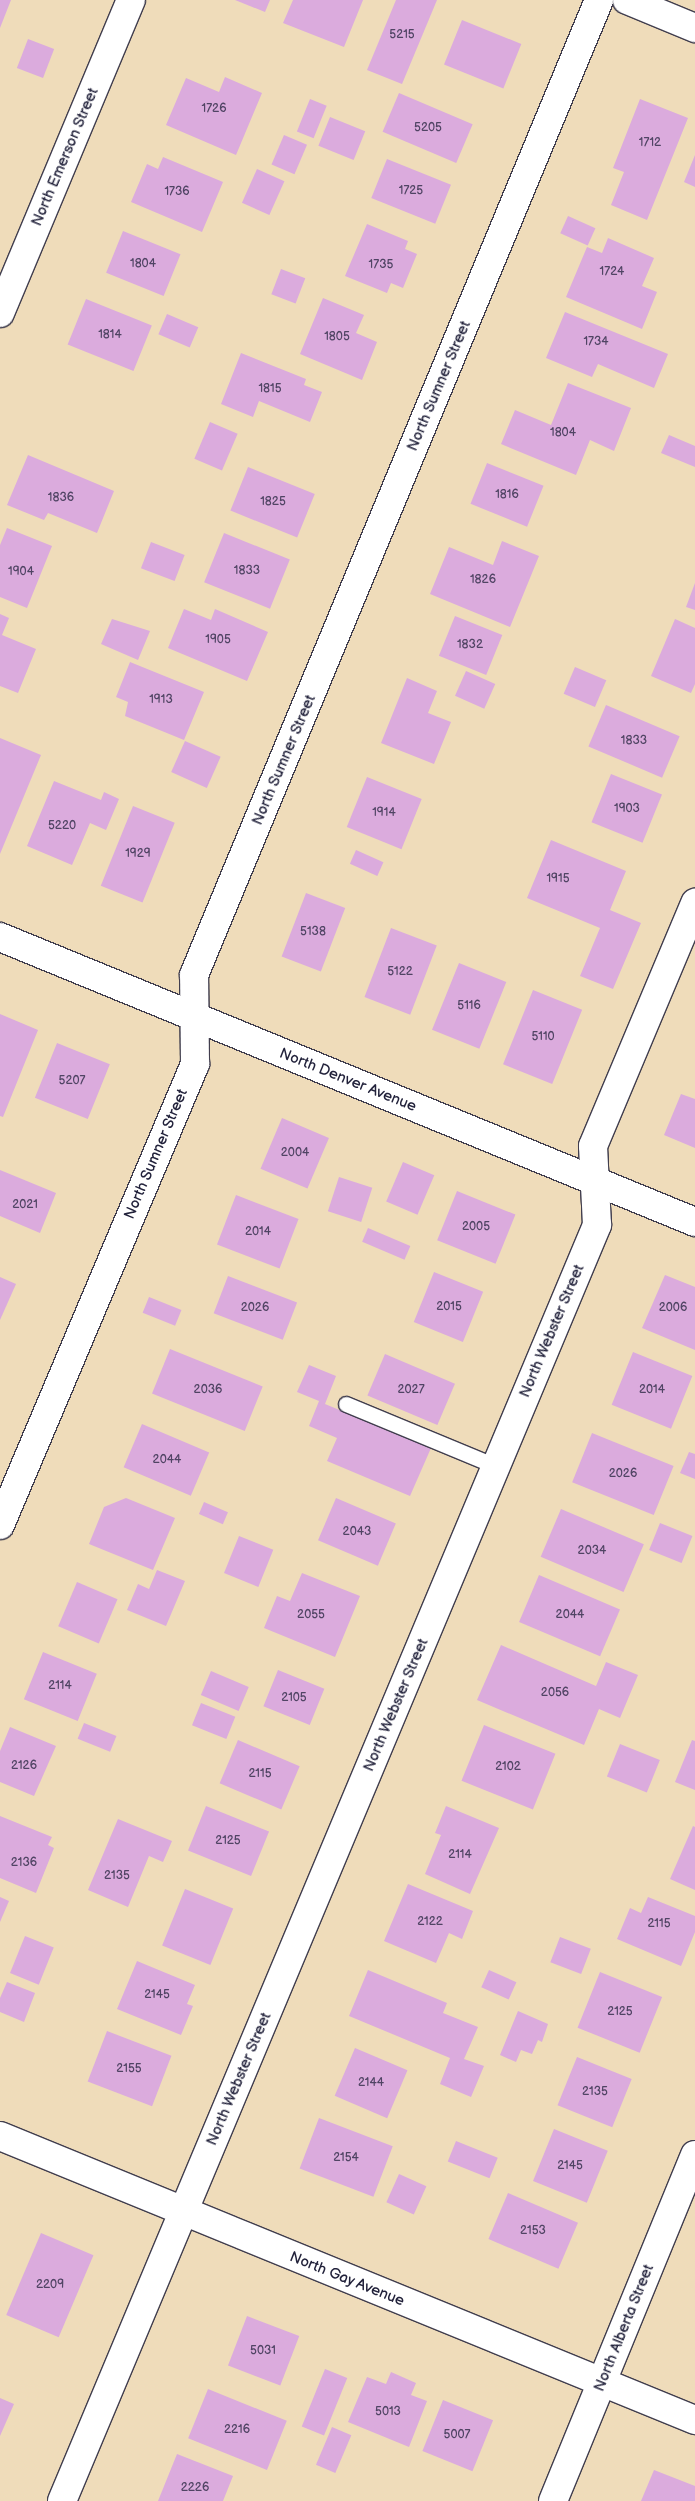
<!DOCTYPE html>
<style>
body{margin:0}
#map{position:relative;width:695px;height:2501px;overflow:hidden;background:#efdcba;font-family:"Balsamiq Sans",sans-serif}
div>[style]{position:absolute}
.building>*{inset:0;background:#dbabdd;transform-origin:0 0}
.roads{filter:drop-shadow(1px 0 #413e4e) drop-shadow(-1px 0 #413e4e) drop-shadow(0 1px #413e4e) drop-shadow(0 -1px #413e4e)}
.service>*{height:15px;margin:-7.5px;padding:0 7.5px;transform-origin:7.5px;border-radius:7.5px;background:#fff}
.minor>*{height:28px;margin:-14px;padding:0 14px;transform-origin:14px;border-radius:14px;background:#fff}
span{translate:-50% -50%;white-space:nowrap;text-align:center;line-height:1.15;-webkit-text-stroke:5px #fff;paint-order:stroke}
.number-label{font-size:12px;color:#504464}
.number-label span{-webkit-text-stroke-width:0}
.street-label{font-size:15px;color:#22223b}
</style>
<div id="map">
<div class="building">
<i style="clip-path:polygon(0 0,11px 0,0 28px)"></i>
<i style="clip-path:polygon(235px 0,270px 0,265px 12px)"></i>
<i style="clip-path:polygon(293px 0,363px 0,344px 47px,283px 23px)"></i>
<i style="clip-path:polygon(396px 0,437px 0,402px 84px,367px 70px)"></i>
<i style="left:462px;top:20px;width:64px;height:48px;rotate:22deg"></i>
<i style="left:28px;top:39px;width:28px;height:31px;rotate:21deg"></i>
<i style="clip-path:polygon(225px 77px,262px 93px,236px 155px,166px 125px,186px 78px,219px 92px)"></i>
<i style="left:399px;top:93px;width:80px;height:42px;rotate:23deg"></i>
<i style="left:310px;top:99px;width:18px;height:35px;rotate:22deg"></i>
<i style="clip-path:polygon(640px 99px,688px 118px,647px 220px,611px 205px,624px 172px,613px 168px)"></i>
<i style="left:330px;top:117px;width:38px;height:31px;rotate:22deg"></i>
<i style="left:284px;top:135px;width:25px;height:32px;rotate:23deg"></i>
<i style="clip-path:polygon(695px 155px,695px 187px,684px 182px)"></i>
<i style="clip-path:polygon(163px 157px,223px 182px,202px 232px,131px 202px,147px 164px,158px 169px)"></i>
<i style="left:387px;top:159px;width:69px;height:42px;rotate:22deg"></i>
<i style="left:257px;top:169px;width:30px;height:37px;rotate:24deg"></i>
<i style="left:568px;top:216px;width:30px;height:19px;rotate:24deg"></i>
<i style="clip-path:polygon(367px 224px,408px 241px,405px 249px,417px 254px,403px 288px,391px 283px,387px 293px,345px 276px)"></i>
<i style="left:123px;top:231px;width:62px;height:45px;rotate:22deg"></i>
<i style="clip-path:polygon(608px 238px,654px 258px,642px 286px,657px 292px,642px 329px,566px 297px,587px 247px,602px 253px)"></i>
<i style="left:281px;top:269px;width:26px;height:27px;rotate:21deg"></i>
<i style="clip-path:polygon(323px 298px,364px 315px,356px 333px,377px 342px,362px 380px,300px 354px)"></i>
<i style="left:86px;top:299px;width:71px;height:49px;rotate:22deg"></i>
<i style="clip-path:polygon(565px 312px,668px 354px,654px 388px,598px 364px,592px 377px,546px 358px)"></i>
<i style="left:167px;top:314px;width:34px;height:22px;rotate:23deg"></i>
<i style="clip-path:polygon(241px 353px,306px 379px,304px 385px,322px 392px,310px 422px,259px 401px,253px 417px,221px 404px)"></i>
<i style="clip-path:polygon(568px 383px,631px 408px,614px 451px,590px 440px,576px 475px,501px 444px,515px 410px,551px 425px)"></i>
<i style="left:210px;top:422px;width:30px;height:40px;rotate:23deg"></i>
<i style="clip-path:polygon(669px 435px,695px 446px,695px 467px,661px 453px)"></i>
<i style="clip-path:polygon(28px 455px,114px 491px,97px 533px,48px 513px,44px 520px,7px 505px)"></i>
<i style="left:487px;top:463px;width:61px;height:44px;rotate:22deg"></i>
<i style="left:248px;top:467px;width:72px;height:47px;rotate:22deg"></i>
<i style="clip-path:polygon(7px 528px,52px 546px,27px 608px,0 597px,0 545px)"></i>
<i style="left:224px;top:533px;width:71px;height:53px;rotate:22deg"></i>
<i style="clip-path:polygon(502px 541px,539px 556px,510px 627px,430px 594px,449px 547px,493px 565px)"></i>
<i style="left:151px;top:542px;width:36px;height:28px;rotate:21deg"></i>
<i style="clip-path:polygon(695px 583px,695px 610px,686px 607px)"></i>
<i style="clip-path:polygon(184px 609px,211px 620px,215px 609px,268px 632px,247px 681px,168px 648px)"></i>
<i style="clip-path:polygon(0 614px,9px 618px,2px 635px,36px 649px,18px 693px,0 686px)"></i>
<i style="left:455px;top:616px;width:51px;height:43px;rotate:22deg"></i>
<i style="clip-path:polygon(112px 619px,150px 631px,138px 660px,101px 644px)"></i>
<i style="clip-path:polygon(675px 619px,695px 628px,695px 684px,691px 693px,651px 676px)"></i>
<i style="clip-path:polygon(130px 662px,204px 692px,184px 740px,125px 716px,128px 702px,116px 697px)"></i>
<i style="left:575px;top:667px;width:34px;height:29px;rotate:23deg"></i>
<i style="left:466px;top:671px;width:32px;height:27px;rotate:24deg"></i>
<i style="clip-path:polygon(407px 678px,437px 691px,428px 713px,451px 722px,434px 764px,381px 743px)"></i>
<i style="left:606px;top:705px;width:80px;height:45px;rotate:23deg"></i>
<i style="clip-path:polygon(0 738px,41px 755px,0 854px)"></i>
<i style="left:185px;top:741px;width:39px;height:34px;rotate:24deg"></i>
<i style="left:611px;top:774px;width:55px;height:52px;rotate:22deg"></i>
<i style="left:367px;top:777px;width:59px;height:54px;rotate:22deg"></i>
<i style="clip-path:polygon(54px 781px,101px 800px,104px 792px,119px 799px,106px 830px,90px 823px,72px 865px,27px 846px)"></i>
<i style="left:133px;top:806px;width:45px;height:86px;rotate:22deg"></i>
<i style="clip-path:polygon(551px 840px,626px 871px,610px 910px,641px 923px,613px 989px,580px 976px,600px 928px,527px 898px)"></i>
<i style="left:356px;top:850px;width:30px;height:15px;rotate:24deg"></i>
<i style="left:306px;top:893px;width:42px;height:68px;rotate:21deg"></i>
<i style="left:391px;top:928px;width:49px;height:74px;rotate:21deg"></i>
<i style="left:459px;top:963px;width:51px;height:72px;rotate:22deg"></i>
<i style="left:533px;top:990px;width:53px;height:80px;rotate:22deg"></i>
<i style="clip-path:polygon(0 1014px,38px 1030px,3px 1117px,0 1116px)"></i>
<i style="left:57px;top:1043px;width:57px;height:59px;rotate:22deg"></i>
<i style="clip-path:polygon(681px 1094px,695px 1099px,695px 1148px,664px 1135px)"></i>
<i style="left:282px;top:1118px;width:51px;height:55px;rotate:23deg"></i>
<i style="left:403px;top:1162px;width:34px;height:43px;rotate:23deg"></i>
<i style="clip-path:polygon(0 1170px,56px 1193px,40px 1233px,0 1216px)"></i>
<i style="left:339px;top:1177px;width:35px;height:36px;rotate:18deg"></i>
<i style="left:457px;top:1191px;width:63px;height:53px;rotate:22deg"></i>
<i style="left:236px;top:1195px;width:67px;height:53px;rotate:21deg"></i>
<i style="left:368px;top:1228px;width:46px;height:15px;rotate:23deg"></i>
<i style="left:434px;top:1272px;width:53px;height:54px;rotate:22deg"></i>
<i style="clip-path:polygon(665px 1275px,695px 1287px,695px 1350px,642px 1328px)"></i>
<i style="left:228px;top:1276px;width:74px;height:40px;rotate:21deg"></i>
<i style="clip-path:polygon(0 1277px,16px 1284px,0 1320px)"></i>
<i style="left:149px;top:1297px;width:35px;height:17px;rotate:22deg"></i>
<i style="left:170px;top:1349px;width:100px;height:48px;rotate:22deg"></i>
<i style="left:633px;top:1352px;width:64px;height:57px;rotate:22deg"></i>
<i style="left:385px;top:1354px;width:76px;height:45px;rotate:23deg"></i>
<i style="clip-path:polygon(309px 1365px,336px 1376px,325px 1404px,431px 1448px,410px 1496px,327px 1461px,337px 1438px,309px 1426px,319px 1401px,297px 1392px)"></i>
<i style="left:142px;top:1424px;width:73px;height:47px;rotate:23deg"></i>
<i style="left:592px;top:1433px;width:88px;height:53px;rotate:22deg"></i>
<i style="clip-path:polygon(689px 1452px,695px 1454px,695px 1479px,680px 1473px)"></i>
<i style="clip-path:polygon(126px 1498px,175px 1518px,153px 1570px,89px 1544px,104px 1507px)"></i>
<i style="left:336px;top:1498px;width:65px;height:46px;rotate:23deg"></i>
<i style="left:204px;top:1502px;width:26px;height:13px;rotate:23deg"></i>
<i style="left:561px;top:1509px;width:90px;height:52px;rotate:23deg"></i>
<i style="left:660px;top:1523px;width:35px;height:29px;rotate:22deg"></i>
<i style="left:239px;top:1536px;width:37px;height:40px;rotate:22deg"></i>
<i style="clip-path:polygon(157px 1570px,185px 1581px,166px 1626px,127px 1610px,138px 1584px,149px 1589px)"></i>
<i style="clip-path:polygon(302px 1573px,360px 1596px,335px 1657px,264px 1628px,277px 1596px,290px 1601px)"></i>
<i style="left:539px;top:1575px;width:88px;height:51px;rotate:23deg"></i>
<i style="left:77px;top:1582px;width:44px;height:48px;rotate:23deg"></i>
<i style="clip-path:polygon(501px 1645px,596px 1686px,606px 1662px,638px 1675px,620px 1718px,599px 1709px,584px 1745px,477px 1700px)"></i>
<i style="left:43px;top:1652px;width:58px;height:51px;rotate:22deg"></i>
<i style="left:278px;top:1670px;width:50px;height:39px;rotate:22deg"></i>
<i style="left:211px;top:1671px;width:41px;height:26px;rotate:23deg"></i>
<i style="left:201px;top:1703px;width:37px;height:24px;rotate:22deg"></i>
<i style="left:84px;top:1723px;width:35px;height:17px;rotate:22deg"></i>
<i style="left:484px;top:1725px;width:77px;height:60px;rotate:22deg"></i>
<i style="clip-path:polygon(10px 1727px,56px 1746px,34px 1796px,0 1782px,0 1751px)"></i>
<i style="left:238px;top:1740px;width:67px;height:47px;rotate:23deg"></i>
<i style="clip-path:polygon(692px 1740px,695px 1741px,695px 1790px,675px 1782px)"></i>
<i style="left:620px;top:1744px;width:43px;height:35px;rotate:22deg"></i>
<i style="left:206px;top:1806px;width:68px;height:48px;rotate:22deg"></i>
<i style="clip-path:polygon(446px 1806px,499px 1828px,470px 1894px,425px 1874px,441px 1835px,435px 1833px)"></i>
<i style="clip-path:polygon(0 1816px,52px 1837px,48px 1845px,54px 1848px,36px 1893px,0 1878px)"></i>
<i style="clip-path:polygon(118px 1819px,172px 1841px,163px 1862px,149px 1856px,128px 1907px,88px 1890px)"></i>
<i style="clip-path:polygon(693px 1826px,695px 1827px,695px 1890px,670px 1879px)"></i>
<i style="clip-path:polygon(408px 1884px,473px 1911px,462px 1939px,449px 1933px,436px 1963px,384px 1941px)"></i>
<i style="left:185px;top:1889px;width:52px;height:61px;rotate:22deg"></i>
<i style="clip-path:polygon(0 1897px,9px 1901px,0 1922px)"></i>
<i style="clip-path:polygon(648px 1897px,695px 1916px,695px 1932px,681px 1966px,617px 1939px,630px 1908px,641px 1913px)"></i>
<i style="left:25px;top:1936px;width:31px;height:40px;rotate:22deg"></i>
<i style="left:560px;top:1937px;width:33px;height:27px;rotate:21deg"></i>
<i style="clip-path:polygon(137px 1961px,195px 1985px,187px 2004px,193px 2006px,181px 2035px,117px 2009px)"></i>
<i style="clip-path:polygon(368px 1970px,447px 2003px,443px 2013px,478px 2027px,464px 2059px,484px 2066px,471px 2097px,440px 2084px,450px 2058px,349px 2016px)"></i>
<i style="left:489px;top:1970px;width:30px;height:19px;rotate:24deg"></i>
<i style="left:600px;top:1972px;width:67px;height:60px;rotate:22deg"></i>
<i style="clip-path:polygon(7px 1982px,35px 1993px,24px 2022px,0 2012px,0 1998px)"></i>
<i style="clip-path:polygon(518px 2011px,548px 2024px,542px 2042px,538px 2040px,532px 2054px,521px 2050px,516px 2062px,500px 2055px)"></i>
<i style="left:107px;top:2031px;width:69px;height:54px;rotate:21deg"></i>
<i style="left:355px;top:2048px;width:57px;height:52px;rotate:23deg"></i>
<i style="left:577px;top:2057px;width:59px;height:52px;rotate:22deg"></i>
<i style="left:319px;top:2118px;width:79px;height:54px;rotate:21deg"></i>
<i style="left:554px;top:2129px;width:58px;height:56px;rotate:22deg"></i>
<i style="left:456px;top:2141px;width:45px;height:22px;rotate:22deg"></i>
<i style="left:399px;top:2174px;width:30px;height:31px;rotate:24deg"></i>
<i style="left:508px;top:2193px;width:76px;height:50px;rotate:23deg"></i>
<i style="left:41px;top:2233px;width:57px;height:89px;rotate:23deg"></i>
<i style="left:247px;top:2316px;width:56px;height:53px;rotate:21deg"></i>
<i style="left:325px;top:2369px;width:24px;height:62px;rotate:22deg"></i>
<i style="clip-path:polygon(391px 2372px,416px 2383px,411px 2395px,427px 2401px,409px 2447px,348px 2422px,367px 2377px,386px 2384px)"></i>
<i style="left:208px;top:2389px;width:85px;height:53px;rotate:22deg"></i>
<i style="clip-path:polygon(0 2398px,14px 2404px,0 2436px)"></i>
<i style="left:443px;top:2400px;width:54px;height:55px;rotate:22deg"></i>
<i style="left:332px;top:2427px;width:21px;height:41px;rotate:23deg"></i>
<i style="clip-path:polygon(177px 2454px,233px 2476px,223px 2501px,158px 2501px)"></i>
<i style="clip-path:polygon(654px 2470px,695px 2486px,695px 2501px,641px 2501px)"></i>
</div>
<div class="roads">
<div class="service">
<i style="left:346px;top:1404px;width:162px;rotate:22.5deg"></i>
</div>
<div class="minor">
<i style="left:627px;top:0;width:74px;rotate:22.4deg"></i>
<i style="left:0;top:313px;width:339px;rotate:-67.3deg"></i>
<i style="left:0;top:937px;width:751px;rotate:22.3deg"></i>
<i style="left:0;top:1525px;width:501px;rotate:-67.07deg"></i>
<i style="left:195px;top:1064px;width:89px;rotate:-90.6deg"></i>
<i style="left:194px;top:975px;width:1056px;rotate:-67.44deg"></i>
<i style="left:0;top:2136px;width:751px;rotate:22.23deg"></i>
<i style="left:62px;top:2501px;width:1384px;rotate:-67.25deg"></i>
<i style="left:597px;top:1225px;width:79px;rotate:-92.9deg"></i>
<i style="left:593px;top:1146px;width:264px;rotate:-67.2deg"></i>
<i style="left:553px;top:2501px;width:374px;rotate:-67.7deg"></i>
</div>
</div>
<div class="number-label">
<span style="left:402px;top:35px">5215</span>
<span style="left:214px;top:109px">1726</span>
<span style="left:428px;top:128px">5205</span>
<span style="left:650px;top:143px">1712</span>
<span style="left:411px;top:191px">1725</span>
<span style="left:177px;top:192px">1736</span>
<span style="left:143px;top:264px">1804</span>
<span style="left:381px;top:265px">1735</span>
<span style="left:612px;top:272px">1724</span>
<span style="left:110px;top:335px">1814</span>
<span style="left:337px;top:337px">1805</span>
<span style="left:596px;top:342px">1734</span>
<span style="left:270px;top:389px">1815</span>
<span style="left:563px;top:433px">1804</span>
<span style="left:507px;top:495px">1816</span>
<span style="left:61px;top:498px">1836</span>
<span style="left:273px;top:502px">1825</span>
<span style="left:247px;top:571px">1833</span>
<span style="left:21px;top:572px">1904</span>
<span style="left:483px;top:580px">1826</span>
<span style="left:218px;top:640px">1905</span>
<span style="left:470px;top:645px">1832</span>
<span style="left:161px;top:700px">1913</span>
<span style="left:634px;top:741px">1833</span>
<span style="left:627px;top:809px">1903</span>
<span style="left:384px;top:813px">1914</span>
<span style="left:62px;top:826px">5220</span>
<span style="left:138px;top:854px">1929</span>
<span style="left:558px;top:879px">1915</span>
<span style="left:313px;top:932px">5138</span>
<span style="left:400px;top:972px">5122</span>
<span style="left:469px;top:1006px">5116</span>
<span style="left:543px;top:1037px">5110</span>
<span style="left:72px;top:1081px">5207</span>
<span style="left:295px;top:1153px">2004</span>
<span style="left:25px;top:1205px">2021</span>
<span style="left:476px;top:1227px">2005</span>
<span style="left:258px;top:1232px">2014</span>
<span style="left:449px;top:1307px">2015</span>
<span style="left:255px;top:1308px">2026</span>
<span style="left:673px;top:1308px">2006</span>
<span style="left:208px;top:1390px">2036</span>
<span style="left:411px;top:1390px">2027</span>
<span style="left:652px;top:1390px">2014</span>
<span style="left:167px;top:1460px">2044</span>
<span style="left:623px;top:1474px">2026</span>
<span style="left:357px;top:1532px">2043</span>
<span style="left:592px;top:1551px">2034</span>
<span style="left:311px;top:1615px">2055</span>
<span style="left:570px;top:1615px">2044</span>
<span style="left:60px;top:1686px">2114</span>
<span style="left:555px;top:1693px">2056</span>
<span style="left:294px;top:1698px">2105</span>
<span style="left:24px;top:1766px">2126</span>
<span style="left:508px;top:1767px">2102</span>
<span style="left:260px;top:1774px">2115</span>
<span style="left:228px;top:1841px">2125</span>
<span style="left:460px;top:1855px">2114</span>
<span style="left:24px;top:1863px">2136</span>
<span style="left:117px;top:1876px">2135</span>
<span style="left:430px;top:1922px">2122</span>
<span style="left:659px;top:1924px">2115</span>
<span style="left:157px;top:1995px">2145</span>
<span style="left:620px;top:2012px">2125</span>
<span style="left:129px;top:2069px">2155</span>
<span style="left:371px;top:2083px">2144</span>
<span style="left:595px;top:2092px">2135</span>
<span style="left:346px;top:2158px">2154</span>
<span style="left:570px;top:2166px">2145</span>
<span style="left:533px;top:2231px">2153</span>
<span style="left:50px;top:2285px">2209</span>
<span style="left:263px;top:2351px">5031</span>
<span style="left:388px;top:2412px">5013</span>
<span style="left:237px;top:2430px">2216</span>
<span style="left:457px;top:2435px">5007</span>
<span style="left:195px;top:2488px">2226</span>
</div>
<div class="street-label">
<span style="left:65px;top:157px;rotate:-67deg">North Emerson Street</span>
<span style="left:439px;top:386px;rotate:-67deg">North Sumner Street</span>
<span style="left:284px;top:760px;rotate:-67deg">North Sumner Street</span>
<span style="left:348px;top:1080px;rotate:22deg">North Denver Avenue</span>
<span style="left:156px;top:1154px;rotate:-67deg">North Sumner Street</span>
<span style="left:552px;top:1331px;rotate:-67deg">North Webster Street</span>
<span style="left:396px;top:1705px;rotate:-67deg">North Webster Street</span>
<span style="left:239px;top:2079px;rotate:-67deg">North Webster Street</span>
<span style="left:347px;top:2279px;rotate:22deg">North Gay Avenue</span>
<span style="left:624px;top:2328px;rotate:-68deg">North Alberta Street</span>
</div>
</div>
